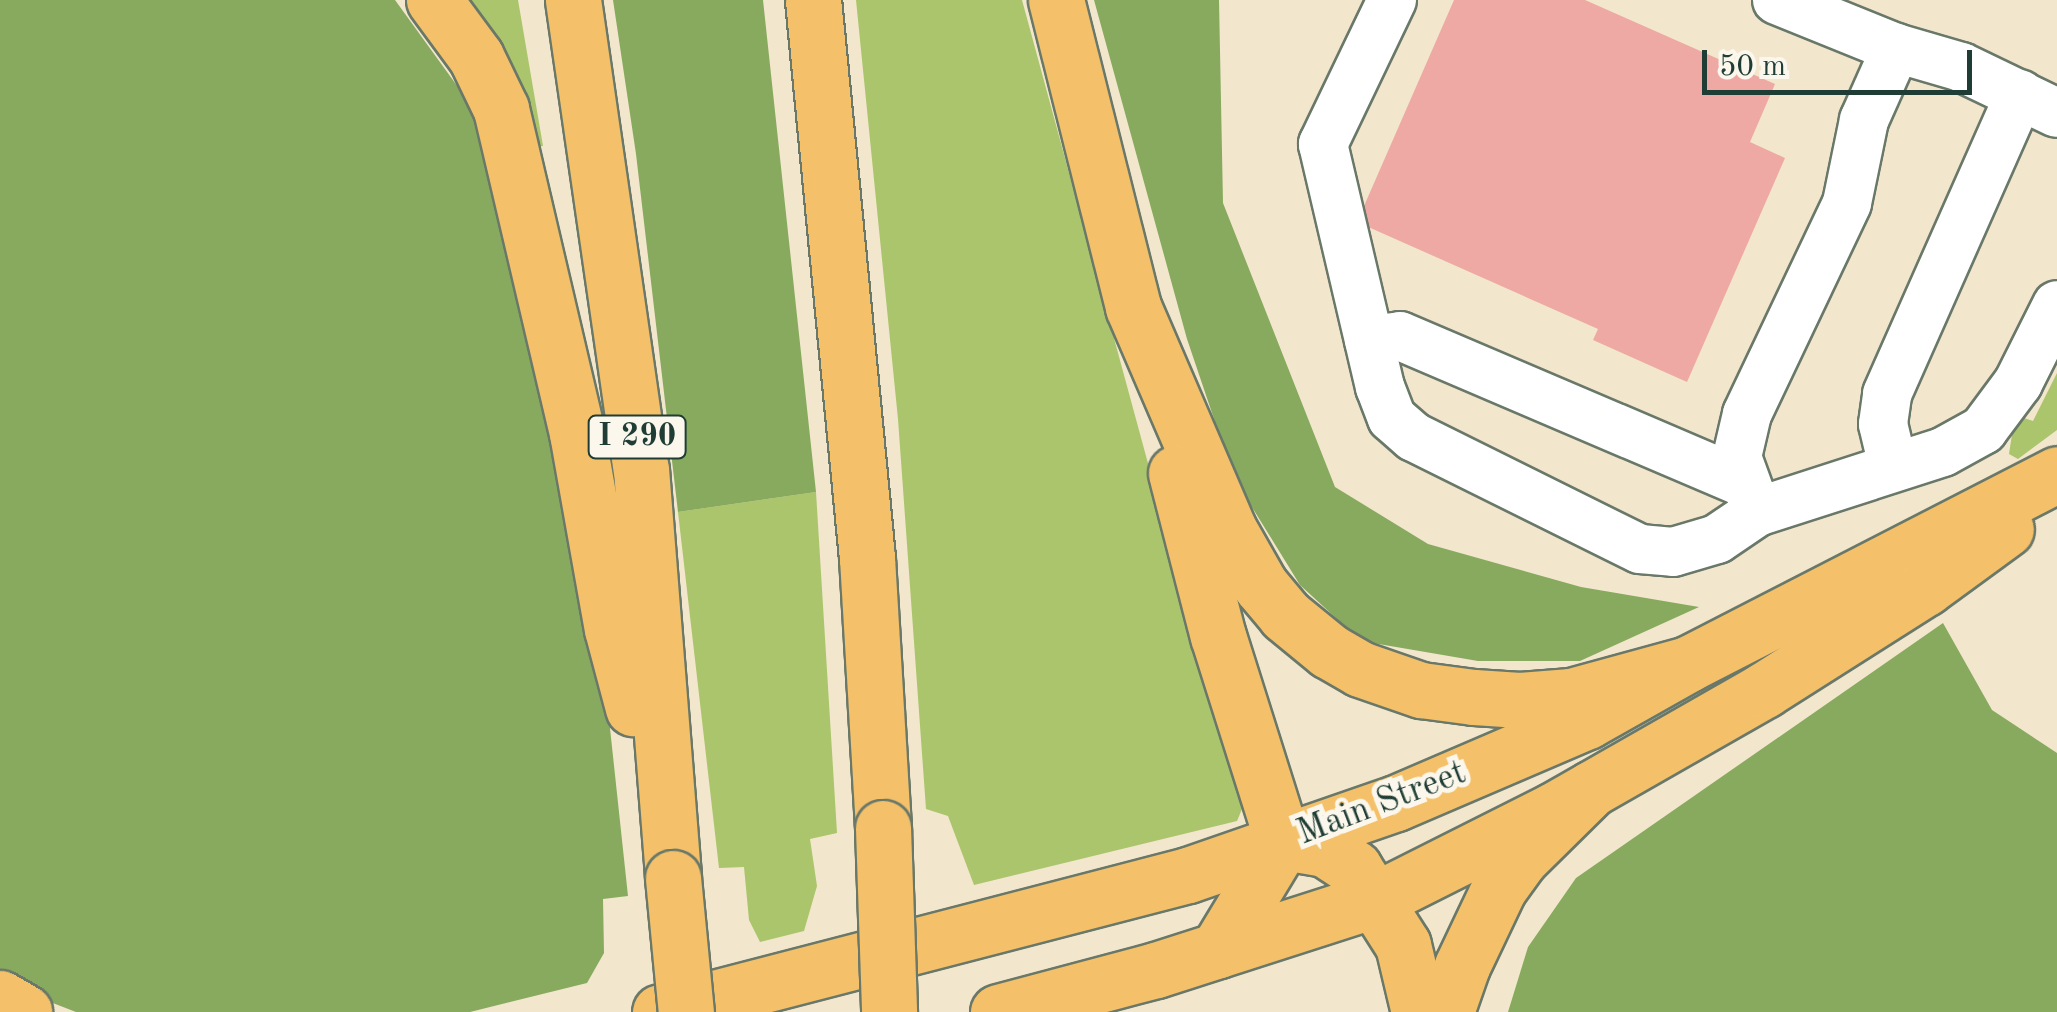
<!DOCTYPE html>
<style>
body{margin:0}
#map{position:relative;width:2057px;height:1012px;overflow:hidden;background:#f2e6cc;font-family:"Old Standard TT",serif}
div>[style]{position:absolute}
.green>*{inset:0;background:#aac56b}
.forest>*{inset:0;background:#87aa5f}
.building>*{inset:0;background:#eea9a4}
.roads{filter:drop-shadow(2px 0 #697869) drop-shadow(-2px 0 #697869) drop-shadow(0 2px #697869) drop-shadow(0 -2px #697869)}
.minor>*{height:48px;margin:-24px;padding:0 24px;transform-origin:24px;border-radius:24px;background:#fff}
.major>*{height:55px;margin:-27.5px;padding:0 27.5px;transform-origin:27.5px;border-radius:27.5px;background:#f4c16a}
.highway>*{height:55px;margin:-27.5px;padding:0 27.5px;transform-origin:27.5px;border-radius:27.5px;background:#f4c16a}
.bridges{filter:drop-shadow(2px 0 #697869) drop-shadow(-2px 0 #697869) drop-shadow(0 2px #697869) drop-shadow(0 -2px #697869)}
.highway-bridge>*{height:55px;margin:-27.5px;padding:0 27.5px;transform-origin:27.5px;border-radius:27.5px;background:#f4c16a}
span{translate:-50% -50%;white-space:nowrap;text-align:center;line-height:1.15;-webkit-text-stroke:10px #fbf7ec;paint-order:stroke}
.shield-label span{padding:2px 8px;background:#fbf7ec;border:2px solid;border-radius:8px;-webkit-text-stroke-width:0}
.shield-label{font-size:32px;color:#1f3d34;font-weight:700}
.street-label{font-size:35px;color:#1f3d34}
.scale{position:absolute;left:1702px;top:50px;width:270px;height:45px;box-sizing:border-box;border:5px solid #1f3d34;border-top:0;padding-left:12px;font-size:30px;line-height:35px;white-space:nowrap;color:#1f3d34;-webkit-text-stroke:8px #fbf7ec;paint-order:stroke}
</style>
<div id="map">
<div class="green">
<i style="clip-path:polygon(452px 0,518px 0,543px 146px,530px 147px)"></i>
<i style="clip-path:polygon(856px 0,1022px 0,1242px 809px,1237px 821px,974px 885px,948px 816px,926px 809px,898px 419px)"></i>
<i style="clip-path:polygon(2057px 373px,2057px 430px,2018px 459px,2009px 454px,2015px 415px,2033px 421px)"></i>
<i style="clip-path:polygon(816px 492px,837px 833px,810px 839px,817px 886px,804px 931px,760px 942px,749px 920px,744px 867px,719px 868px,678px 512px)"></i>
</div>
<div class="forest">
<i style="clip-path:polygon(0 0,395px 0,476px 112px,499px 188px,606px 691px,628px 896px,603px 899px,604px 953px,587px 983px,470px 1012px,76px 1012px,27px 993px,0 972px)"></i>
<i style="clip-path:polygon(613px 0,763px 0,816px 492px,678px 512px,636px 154px)"></i>
<i style="clip-path:polygon(1094px 0,1219px 0,1223px 203px,1335px 487px,1428px 544px,1581px 587px,1699px 607px,1580px 661px,1478px 661px,1361px 641px,1300px 585px,1234px 478px,1187px 339px)"></i>
<i style="clip-path:polygon(1943px 623px,1992px 710px,2057px 753px,2057px 1012px,1508px 1012px,1528px 947px,1576px 878px)"></i>
</div>
<div class="building">
<i style="clip-path:polygon(1454px 0,1585px 0,1775px 84px,1750px 142px,1785px 158px,1687px 382px,1593px 340px,1598px 329px,1357px 222px)"></i>
</div>
<div class="roads">
<div class="minor">
<i style="left:1392px;top:0;width:160px;rotate:115.6deg"></i>
<i style="left:1323px;top:144px;width:250px;rotate:76.8deg"></i>
<i style="left:1380px;top:387px;width:33px;rotate:69deg"></i>
<i style="left:1392px;top:418px;width:29px;rotate:41deg"></i>
<i style="left:1414px;top:437px;width:252px;rotate:26.4deg"></i>
<i style="left:1640px;top:549px;width:33px;rotate:5deg"></i>
<i style="left:1673px;top:552px;width:46px;rotate:-16.5deg"></i>
<i style="left:1717px;top:539px;width:48px;rotate:-34deg"></i>
<i style="left:1757px;top:512px;width:195px;rotate:-17.9deg"></i>
<i style="left:1943px;top:452px;width:46px;rotate:-28.8deg"></i>
<i style="left:1983px;top:430px;width:59px;rotate:-53.3deg"></i>
<i style="left:2018px;top:383px;width:87px;rotate:-63.4deg"></i>
<i style="left:1777px;top:0;width:128px;rotate:22deg"></i>
<i style="left:1896px;top:48px;width:68px;rotate:16.3deg"></i>
<i style="left:1961px;top:67px;width:106px;rotate:25.6deg"></i>
<i style="left:1369px;top:340px;width:31px;rotate:-7deg"></i>
<i style="left:1400px;top:336px;width:374px;rotate:23.1deg"></i>
<i style="left:1893px;top:466px;width:43px;rotate:-103.4deg"></i>
<i style="left:1883px;top:424px;width:30px;rotate:-82deg"></i>
<i style="left:1887px;top:394px;width:328px;rotate:-66.1deg"></i>
<i style="left:1757px;top:512px;width:59px;rotate:-110deg"></i>
<i style="left:1737px;top:457px;width:44px;rotate:-76.9deg"></i>
<i style="left:1747px;top:414px;width:233px;rotate:-64.6deg"></i>
<i style="left:1847px;top:203px;width:85px;rotate:-78.4deg"></i>
<i style="left:1864px;top:120px;width:79px;rotate:-66deg"></i>
</div>
<div class="major">
<i style="left:660px;top:1012px;width:545px;rotate:-14.55deg"></i>
<i style="left:1188px;top:875px;width:220px;rotate:-19.1deg"></i>
<i style="left:1396px;top:803px;width:208px;rotate:-23.2deg"></i>
<i style="left:1587px;top:721px;width:116px;rotate:-29.4deg"></i>
<i style="left:1688px;top:664px;width:415px;rotate:-27.2deg"></i>
<i style="left:998px;top:1012px;width:163px;rotate:-14.9deg"></i>
<i style="left:1156px;top:970px;width:232px;rotate:-17.8deg"></i>
<i style="left:1377px;top:899px;width:198px;rotate:-26.7deg"></i>
<i style="left:1554px;top:810px;width:242px;rotate:-29.7deg"></i>
<i style="left:1764px;top:690px;width:191px;rotate:-32.4deg"></i>
<i style="left:1925px;top:588px;width:100px;rotate:-36.1deg"></i>
</div>
<div class="highway">
<i style="left:434px;top:0;width:71px;rotate:53.6deg"></i>
<i style="left:476px;top:57px;width:58px;rotate:64.3deg"></i>
<i style="left:501px;top:109px;width:333px;rotate:76.8deg"></i>
<i style="left:577px;top:433px;width:199px;rotate:79.9deg"></i>
<i style="left:612px;top:629px;width:82px;rotate:75.1deg"></i>
<i style="left:573px;top:0;width:474px;rotate:81.8deg"></i>
<i style="left:641px;top:469px;width:410px;rotate:85.5deg"></i>
<i style="left:813px;top:0;width:561px;rotate:84.47deg"></i>
<i style="left:867px;top:558px;width:270px;rotate:86.6deg"></i>
<i style="left:1056px;top:0;width:317px;rotate:75.9deg"></i>
<i style="left:1133px;top:307px;width:241px;rotate:66.7deg"></i>
<i style="left:1228px;top:528px;width:67px;rotate:60.4deg"></i>
<i style="left:1261px;top:586px;width:38px;rotate:50deg"></i>
<i style="left:1285px;top:615px;width:57px;rotate:39.3deg"></i>
<i style="left:1329px;top:651px;width:36px;rotate:30deg"></i>
<i style="left:1360px;top:669px;width:65px;rotate:19deg"></i>
<i style="left:1421px;top:690px;width:53px;rotate:7.5deg"></i>
<i style="left:1474px;top:697px;width:46px;rotate:3.7deg"></i>
<i style="left:1520px;top:700px;width:51px;rotate:-4.5deg"></i>
<i style="left:1571px;top:696px;width:121px;rotate:-15.3deg"></i>
<i style="left:1176px;top:473px;width:168px;rotate:75.6deg"></i>
<i style="left:1218px;top:636px;width:216px;rotate:72.5deg"></i>
<i style="left:1283px;top:842px;width:127px;rotate:121.2deg"></i>
<i style="left:1283px;top:842px;width:43px;rotate:9.5deg"></i>
<i style="left:1325px;top:849px;width:35px;rotate:33deg"></i>
<i style="left:1354px;top:868px;width:91px;rotate:57.5deg"></i>
<i style="left:1403px;top:945px;width:69px;rotate:76.6deg"></i>
<i style="left:0;top:998px;width:28px;rotate:30deg"></i>
<i style="left:1446px;top:1012px;width:49px;rotate:-70.8deg"></i>
<i style="left:1462px;top:966px;width:86px;rotate:-64.6deg"></i>
<i style="left:1499px;top:888px;width:36px;rotate:-54deg"></i>
<i style="left:1520px;top:859px;width:100px;rotate:-44.6deg"></i>
</div>
</div>
<div class="bridges">
<div class="highway-bridge">
<i style="left:883px;top:828px;width:184px;rotate:88.1deg"></i>
<i style="left:673px;top:878px;width:135px;rotate:84.5deg"></i>
</div>
</div>
<div class="shield-label">
<span style="left:637px;top:437px">I 290</span>
</div>
<div class="street-label">
<span style="left:1382px;top:804px;rotate:-21deg">Main Street</span>
</div>
<div class="scale">50 m</div>
</div>
